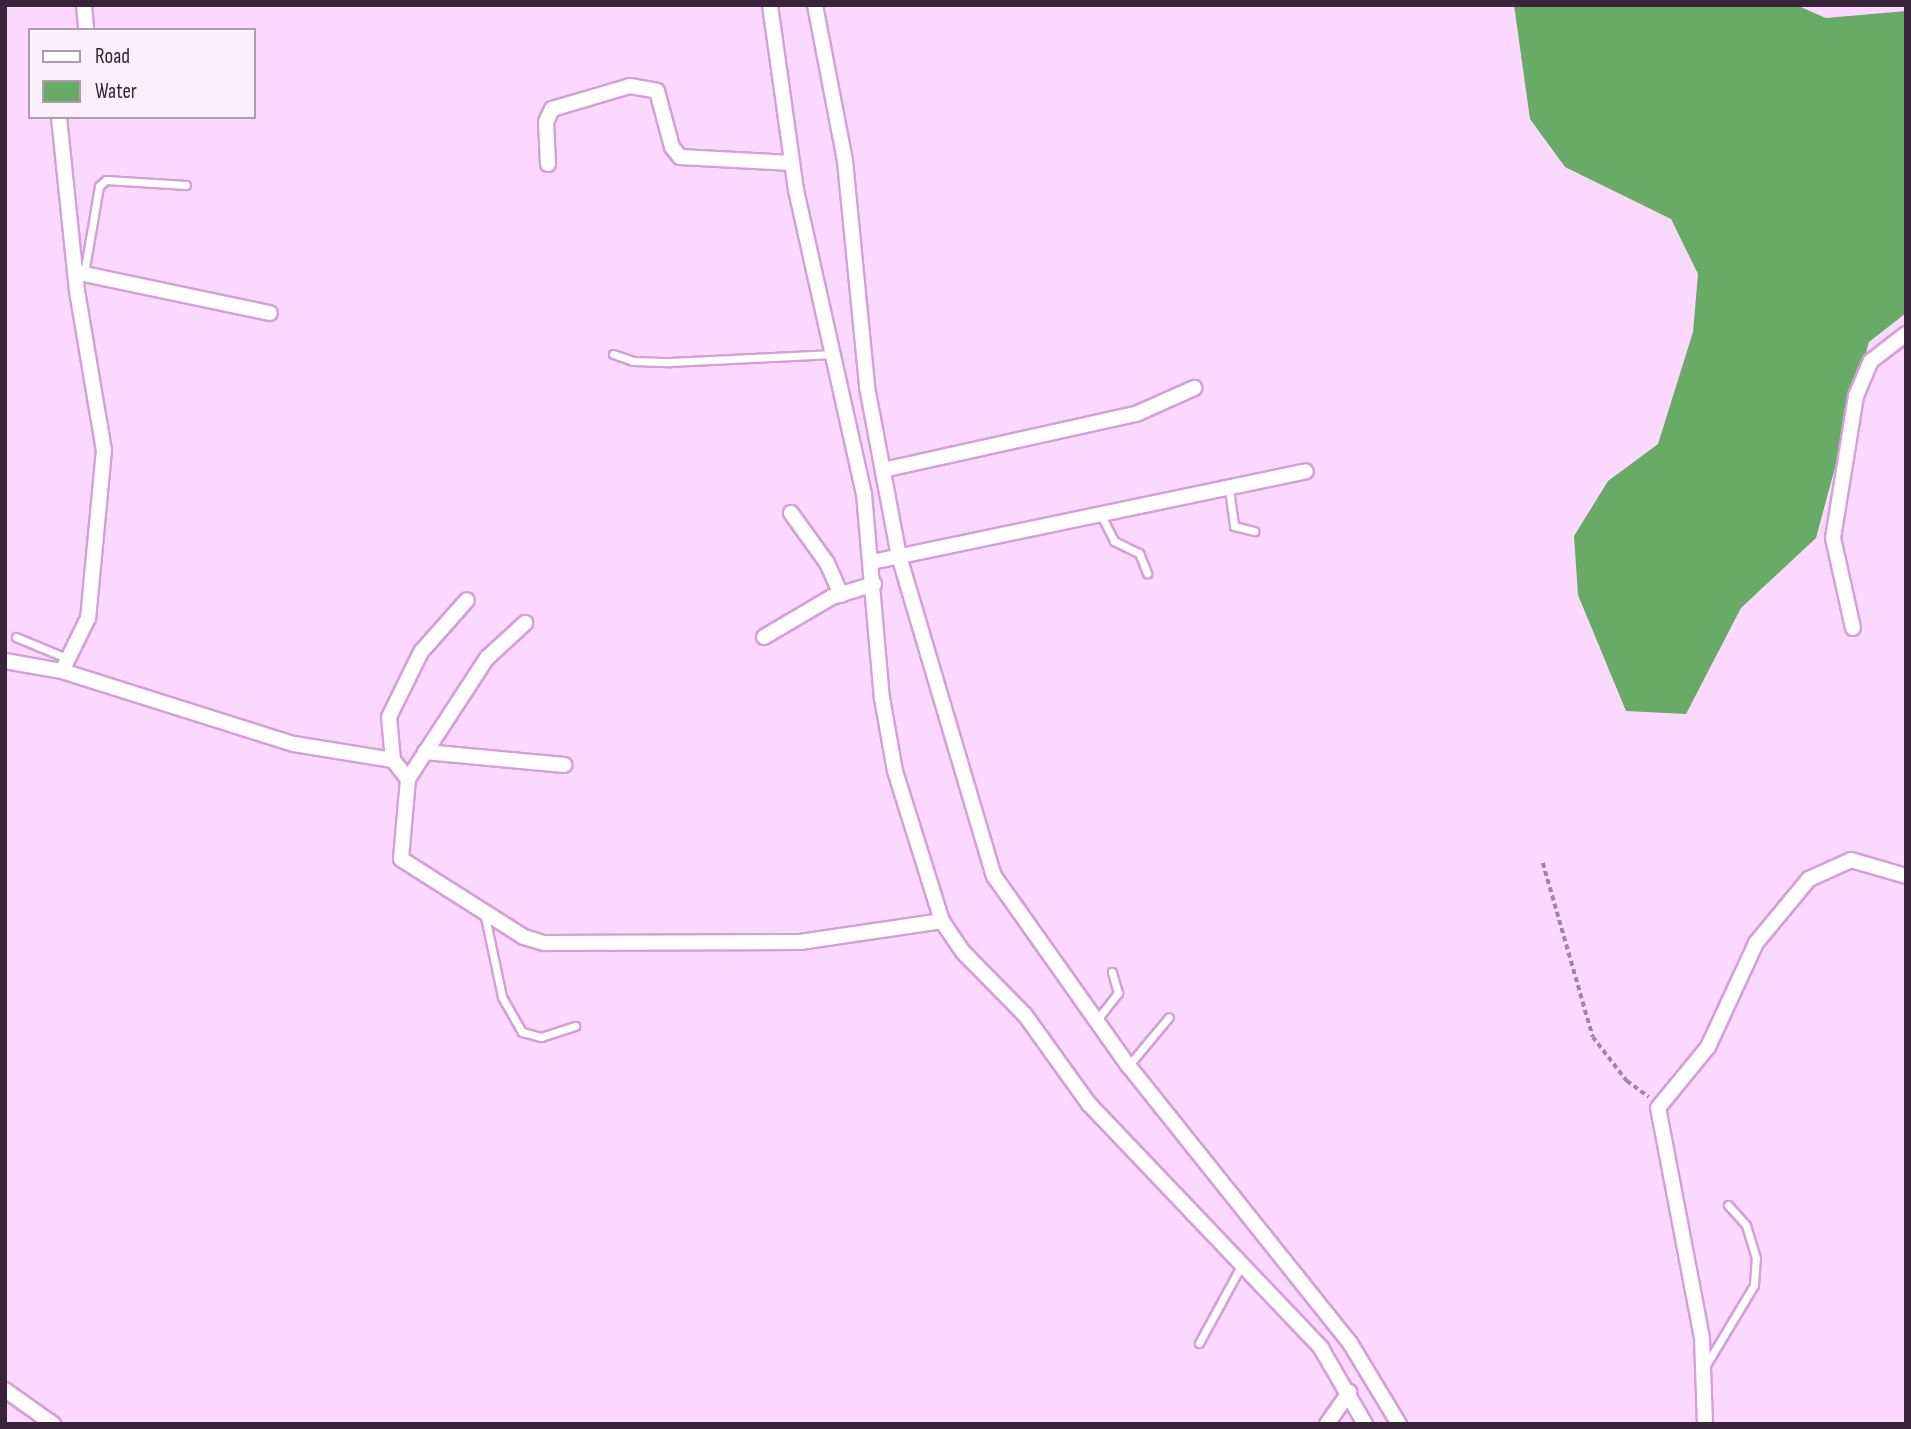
<!DOCTYPE html>
<style>
body{margin:0}
#map{position:relative;width:1911px;height:1429px;overflow:hidden;background:#fbd9fe;font-family:"Sofia Sans Condensed",sans-serif}
div>[style]{position:absolute}
.water>*{inset:0;background:#68ab66}
.path>*{height:3.5px;margin-top:-1.75px;transform-origin:0;background:repeating-linear-gradient(90deg,#a185a4 0 5px,transparent 0 8.5px)}
.roads{filter:drop-shadow(2px 0 #d59fdb) drop-shadow(-2px 0 #d59fdb) drop-shadow(0 2px #d59fdb) drop-shadow(0 -2px #d59fdb)}
.lane>*{height:7px;margin:-3.5px;padding:0 3.5px;transform-origin:3.5px;border-radius:3.5px;background:#fff}
.street>*{height:14px;margin:-7px;padding:0 7px;transform-origin:7px;border-radius:7px;background:#fff}
span{translate:-50% -50%;white-space:nowrap;text-align:center;line-height:1.15;-webkit-text-stroke:7px #faeffb;paint-order:stroke}
.frame{position:absolute;inset:0;border:7px solid #38233b;pointer-events:none}
.legend{position:absolute;left:28px;top:28px;width:228px;height:91px;box-sizing:border-box;background:#faeffb;border:2px solid #ac9dae;margin:0;padding:9px 12px;list-style:none;font-size:21px;color:#38233b}
.legend li{display:flex;align-items:center;gap:14px;height:35px}
.legend b{width:35px;border:2px solid #ac9dae}
</style>
<div id="map">
<div class="water">
<i style="clip-path:polygon(1514px 5px,1796px 5px,1826px 18px,1906px 11px,1906px 313px,1869px 342px,1816px 538px,1741px 608px,1686px 714px,1626px 711px,1578px 595px,1574px 536px,1608px 481px,1658px 444px,1693px 332px,1698px 274px,1671px 219px,1565px 167px,1530px 119px)"></i>
</div>
<div class="path">
<i style="left:1543px;top:863px;width:181px;rotate:74deg"></i>
<i style="left:1593px;top:1037px;width:56px;rotate:52.3deg"></i>
<i style="left:1627px;top:1081px;width:27px;rotate:36deg"></i>
</div>
<div class="roads">
<div class="lane">
<i style="left:84px;top:274px;width:89px;rotate:-80.3deg"></i>
<i style="left:99px;top:186px;width:9px;rotate:-41deg"></i>
<i style="left:106px;top:180px;width:80px;rotate:3.6deg"></i>
<i style="left:613px;top:354px;width:21px;rotate:19deg"></i>
<i style="left:633px;top:361px;width:37px;rotate:2deg"></i>
<i style="left:670px;top:362px;width:164px;rotate:-2.8deg"></i>
<i style="left:1229px;top:489px;width:37px;rotate:82deg"></i>
<i style="left:1234px;top:526px;width:21px;rotate:14deg"></i>
<i style="left:1102px;top:517px;width:27px;rotate:63deg"></i>
<i style="left:1114px;top:541px;width:28px;rotate:26deg"></i>
<i style="left:1139px;top:553px;width:22px;rotate:68deg"></i>
<i style="left:16px;top:637px;width:57px;rotate:22.5deg"></i>
<i style="left:484px;top:912px;width:87px;rotate:78deg"></i>
<i style="left:502px;top:997px;width:40px;rotate:60.3deg"></i>
<i style="left:522px;top:1032px;width:20px;rotate:15deg"></i>
<i style="left:541px;top:1037px;width:36px;rotate:-18deg"></i>
<i style="left:1096px;top:1021px;width:36px;rotate:-52deg"></i>
<i style="left:1118px;top:993px;width:22px;rotate:-106deg"></i>
<i style="left:1129px;top:1065px;width:62px;rotate:-50.2deg"></i>
<i style="left:1199px;top:1343px;width:90px;rotate:-61.4deg"></i>
<i style="left:1706px;top:1365px;width:93px;rotate:-59deg"></i>
<i style="left:1754px;top:1285px;width:27px;rotate:-86deg"></i>
<i style="left:1756px;top:1258px;width:34px;rotate:-107deg"></i>
<i style="left:1746px;top:1225px;width:27px;rotate:-132deg"></i>
</div>
<div class="street">
<i style="left:84px;top:5px;width:25px;rotate:85deg"></i>
<i style="left:770px;top:5px;width:187px;rotate:82deg"></i>
<i style="left:796px;top:190px;width:312px;rotate:77.4deg"></i>
<i style="left:864px;top:494px;width:205px;rotate:85deg"></i>
<i style="left:882px;top:698px;width:74px;rotate:79.9deg"></i>
<i style="left:895px;top:771px;width:157px;rotate:72.6deg"></i>
<i style="left:942px;top:921px;width:37px;rotate:56deg"></i>
<i style="left:963px;top:952px;width:88px;rotate:45.5deg"></i>
<i style="left:1025px;top:1015px;width:110px;rotate:54.3deg"></i>
<i style="left:1089px;top:1104px;width:337px;rotate:46.4deg"></i>
<i style="left:1321px;top:1348px;width:88px;rotate:59.9deg"></i>
<i style="left:815px;top:5px;width:159px;rotate:79.1deg"></i>
<i style="left:845px;top:161px;width:227px;rotate:84.4deg"></i>
<i style="left:867px;top:387px;width:172px;rotate:79.3deg"></i>
<i style="left:899px;top:556px;width:334px;rotate:73.5deg"></i>
<i style="left:994px;top:876px;width:232px;rotate:54.7deg"></i>
<i style="left:1128px;top:1065px;width:356px;rotate:51.4deg"></i>
<i style="left:1350px;top:1343px;width:95px;rotate:58.8deg"></i>
<i style="left:59px;top:117px;width:175px;rotate:84.1deg"></i>
<i style="left:77px;top:291px;width:161px;rotate:80.4deg"></i>
<i style="left:104px;top:450px;width:169px;rotate:95.4deg"></i>
<i style="left:88px;top:618px;width:59px;rotate:116.1deg"></i>
<i style="left:548px;top:164px;width:42px;rotate:-92.7deg"></i>
<i style="left:546px;top:122px;width:14px;rotate:-65deg"></i>
<i style="left:552px;top:109px;width:81px;rotate:-16.4deg"></i>
<i style="left:630px;top:86px;width:27px;rotate:10deg"></i>
<i style="left:657px;top:91px;width:58px;rotate:75deg"></i>
<i style="left:672px;top:147px;width:13px;rotate:51deg"></i>
<i style="left:680px;top:157px;width:112px;rotate:3.1deg"></i>
<i style="left:75px;top:272px;width:199px;rotate:11.9deg"></i>
<i style="left:883px;top:470px;width:259px;rotate:-12.5deg"></i>
<i style="left:1136px;top:414px;width:64px;rotate:-24.1deg"></i>
<i style="left:791px;top:513px;width:62px;rotate:54.2deg"></i>
<i style="left:827px;top:563px;width:35px;rotate:66deg"></i>
<i style="left:872px;top:562px;width:443px;rotate:-11.8deg"></i>
<i style="left:1853px;top:628px;width:92px;rotate:-102.5deg"></i>
<i style="left:1833px;top:538px;width:144px;rotate:-80.8deg"></i>
<i style="left:1856px;top:396px;width:38px;rotate:-67deg"></i>
<i style="left:1871px;top:361px;width:44px;rotate:-37.6deg"></i>
<i style="left:764px;top:637px;width:79px;rotate:-30.5deg"></i>
<i style="left:832px;top:597px;width:44px;rotate:-17.2deg"></i>
<i style="left:5px;top:661px;width:58px;rotate:10deg"></i>
<i style="left:62px;top:671px;width:243px;rotate:17.5deg"></i>
<i style="left:294px;top:744px;width:100px;rotate:9.2deg"></i>
<i style="left:393px;top:760px;width:24px;rotate:52deg"></i>
<i style="left:408px;top:779px;width:80px;rotate:95deg"></i>
<i style="left:401px;top:859px;width:146px;rotate:32.4deg"></i>
<i style="left:524px;top:937px;width:21px;rotate:17deg"></i>
<i style="left:544px;top:943px;width:256px;rotate:-0.2deg"></i>
<i style="left:800px;top:942px;width:144px;rotate:-8.4deg"></i>
<i style="left:425px;top:752px;width:140px;rotate:5.3deg"></i>
<i style="left:393px;top:760px;width:43px;rotate:-95.3deg"></i>
<i style="left:389px;top:717px;width:72px;rotate:-63.8deg"></i>
<i style="left:421px;top:652px;width:69px;rotate:-48.5deg"></i>
<i style="left:408px;top:779px;width:145px;rotate:-56.9deg"></i>
<i style="left:487px;top:658px;width:52px;rotate:-42.6deg"></i>
<i style="left:5px;top:1390px;width:59px;rotate:35.3deg"></i>
<i style="left:1327px;top:1424px;width:39px;rotate:-55deg"></i>
<i style="left:1705px;top:1424px;width:86px;rotate:-92deg"></i>
<i style="left:1702px;top:1338px;width:234px;rotate:-100.8deg"></i>
<i style="left:1658px;top:1108px;width:79px;rotate:-50.7deg"></i>
<i style="left:1708px;top:1047px;width:115px;rotate:-65.2deg"></i>
<i style="left:1756px;top:943px;width:83px;rotate:-50.4deg"></i>
<i style="left:1809px;top:879px;width:46px;rotate:-24.3deg"></i>
<i style="left:1851px;top:860px;width:57px;rotate:16.2deg"></i>
</div>
</div>
<div class="frame"></div>
<ul class="legend">
<li><b style="height:9px;background:#fff"></b>Road</li>
<li><b style="height:19px;background:#68ab66"></b>Water</li>
</ul>
</div>
